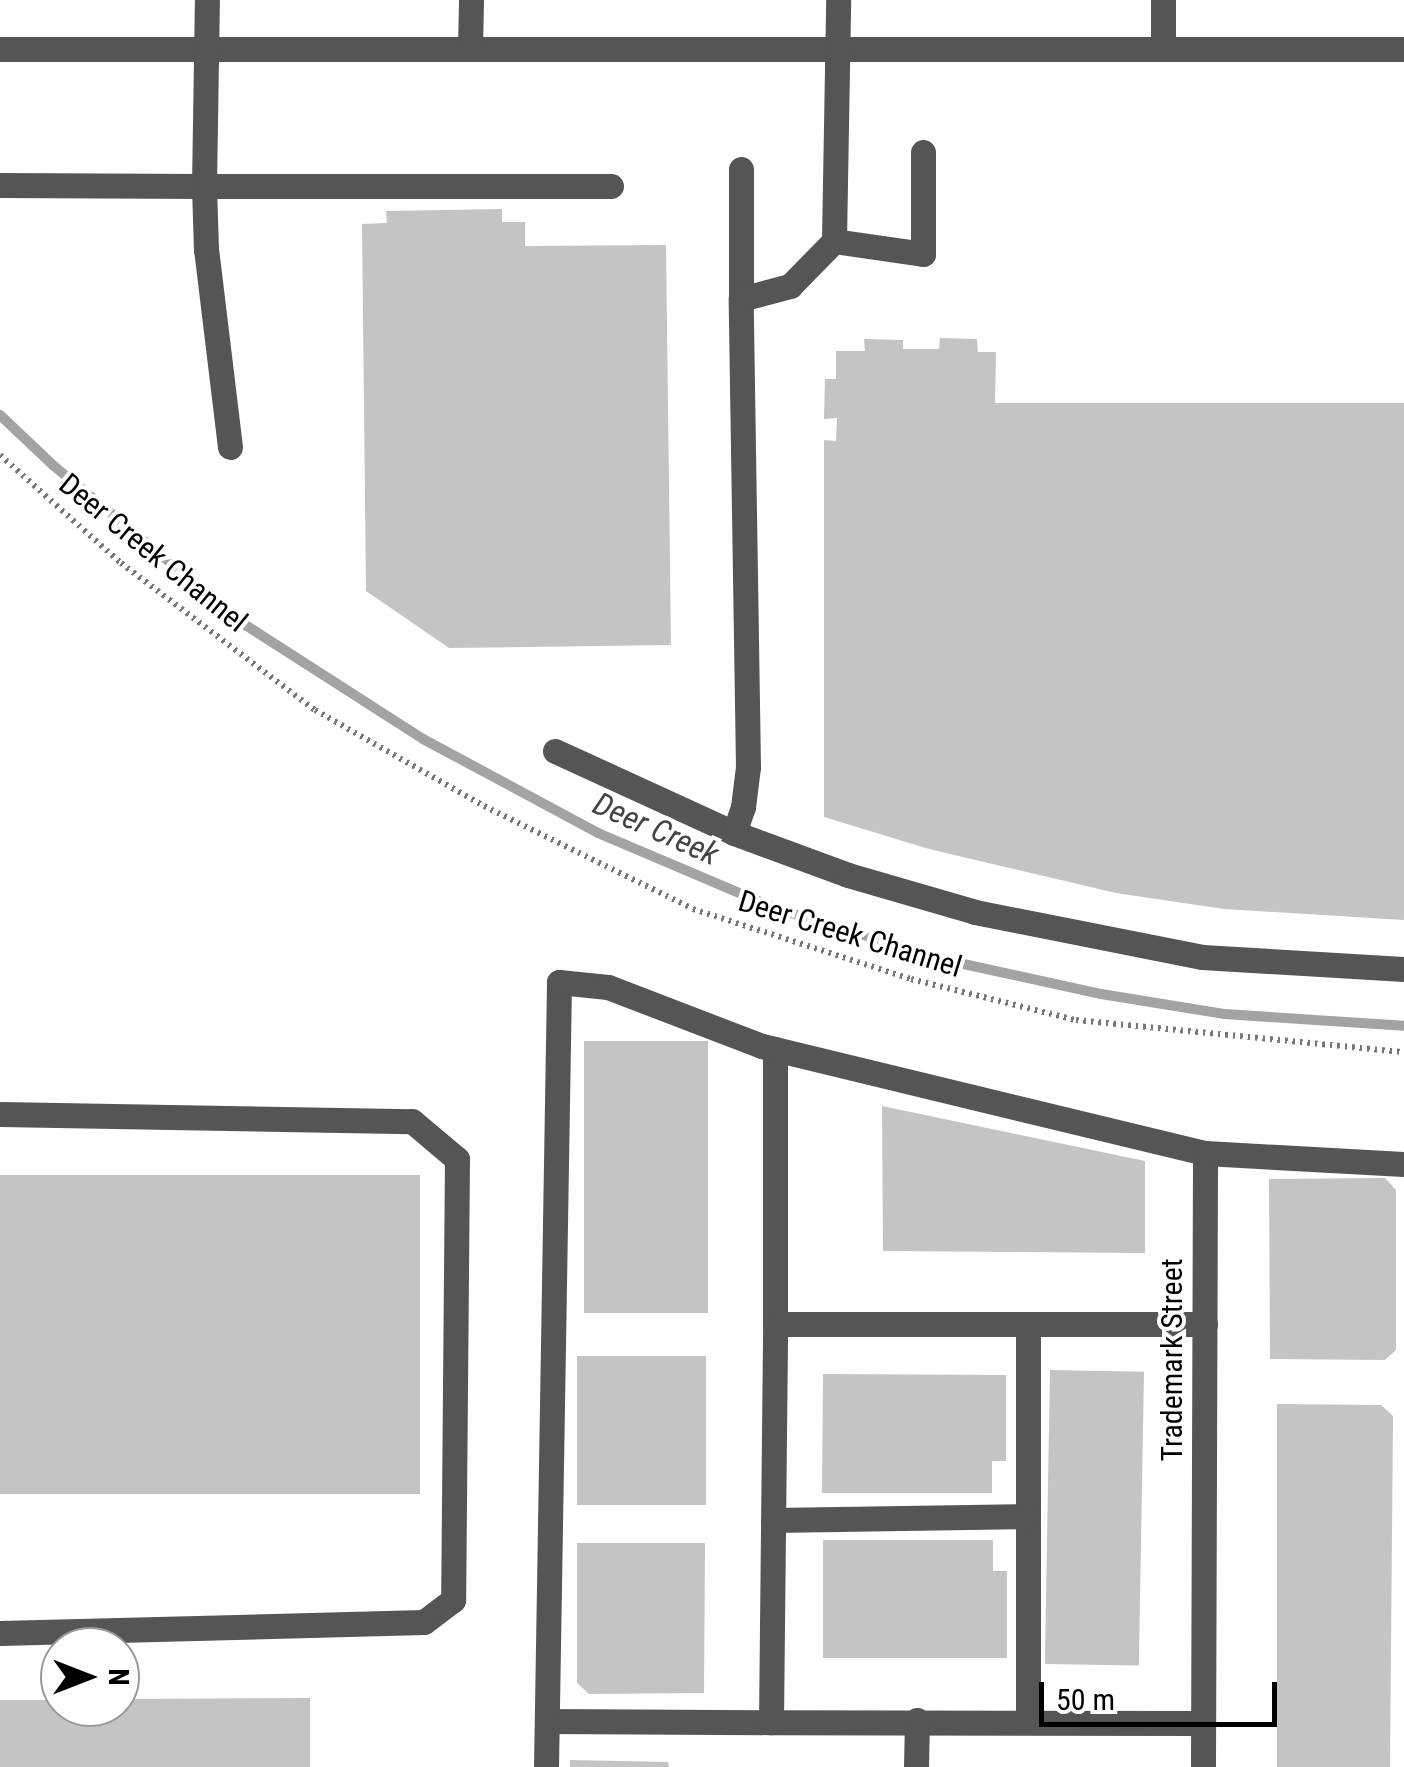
<!DOCTYPE html>
<style>
body{margin:0}
#map{position:relative;width:1404px;height:1767px;overflow:hidden;background:#fff;font-family:"Roboto Condensed",sans-serif}
div>[style]{position:absolute}
.stream>*{height:10px;margin:-5px;padding:0 5px;transform-origin:5px;border-radius:5px;background:#a3a3a3}
.building>*{inset:0;background:#c4c4c4;transform-origin:0 0}
.path>*{height:6px;margin-top:-3px;transform-origin:0;background:repeating-linear-gradient(90deg,#777 0 2.5px,transparent 0 7.5px)}
.minor>*{height:25px;margin:-12.5px;padding:0 12.5px;transform-origin:12.5px;border-radius:12.5px;background:#555}
span{translate:-50% -50%;white-space:nowrap;text-align:center;line-height:1.15;-webkit-text-stroke:8px #fff;paint-order:stroke}
.street-label{font-size:30px;color:#000}
.water-label{font-size:32px;color:#444;font-style:italic}
.north{position:absolute;left:40px;top:1627px;width:100px;height:100px;box-sizing:border-box;background:#fff;border:2px solid #999;border-radius:50%;rotate:90deg;font-size:28px;font-weight:700;line-height:40px;text-align:center;color:#000}
.north::after{content:'';display:block;margin:auto;width:35px;height:45px;background:#000;clip-path:polygon(50% 0,100% 100%,50% 72%,0 100%)}
.scale{position:absolute;left:1039px;top:1682px;width:238px;height:45px;box-sizing:border-box;border:5px solid #000;border-top:0;padding-left:12px;font-size:30px;line-height:35px;white-space:nowrap;color:#000;-webkit-text-stroke:8px #fff;paint-order:stroke}
</style>
<div id="map">
<div class="stream">
<i style="left:0;top:415px;width:74px;rotate:43.4deg"></i>
<i style="left:54px;top:466px;width:251px;rotate:39.7deg"></i>
<i style="left:247px;top:626px;width:209px;rotate:32.7deg"></i>
<i style="left:423px;top:739px;width:199px;rotate:28.2deg"></i>
<i style="left:598px;top:833px;width:192px;rotate:23deg"></i>
<i style="left:775px;top:908px;width:178px;rotate:17deg"></i>
<i style="left:945px;top:960px;width:160px;rotate:12.3deg"></i>
<i style="left:1101px;top:994px;width:126px;rotate:9.2deg"></i>
<i style="left:1225px;top:1014px;width:179px;rotate:3.8deg"></i>
</div>
<div class="building">
<i style="clip-path:polygon(502px 209px,502px 222px,525px 222px,525px 246px,666px 245px,671px 645px,449px 648px,366px 591px,362px 224px,387px 223px,386px 211px)"></i>
<i style="clip-path:polygon(940px 338px,977px 339px,978px 352px,996px 352px,995px 403px,1404px 403px,1404px 920px,1224px 909px,1116px 893px,929px 849px,824px 817px,824px 440px,836px 441px,837px 418px,824px 419px,825px 379px,836px 379px,836px 351px,865px 351px,864px 339px,903px 340px,903px 349px,939px 349px)"></i>
<i style="left:584px;top:1041px;width:124px;height:272px"></i>
<i style="clip-path:polygon(882px 1106px,1145px 1161px,1145px 1253px,883px 1251px)"></i>
<i style="left:0;top:1175px;width:420px;height:319px"></i>
<i style="clip-path:polygon(1385px 1178px,1396px 1190px,1396px 1350px,1385px 1360px,1270px 1359px,1269px 1179px)"></i>
<i style="left:577px;top:1356px;width:129px;height:149px"></i>
<i style="left:1050px;top:1370px;width:94px;height:294px;rotate:1deg"></i>
<i style="clip-path:polygon(823px 1374px,1006px 1375px,1006px 1461px,992px 1461px,992px 1493px,822px 1493px)"></i>
<i style="clip-path:polygon(1277px 1404px,1381px 1405px,1393px 1416px,1390px 1767px,1277px 1767px)"></i>
<i style="clip-path:polygon(823px 1540px,993px 1540px,993px 1571px,1007px 1571px,1007px 1658px,823px 1658px)"></i>
<i style="clip-path:polygon(577px 1543px,705px 1543px,704px 1693px,589px 1694px,577px 1683px)"></i>
<i style="clip-path:polygon(310px 1698px,310px 1767px,0 1767px,0 1700px,60px 1700px,60px 1707px,120px 1707px,120px 1699px)"></i>
<i style="clip-path:polygon(570px 1760px,668px 1762px,669px 1767px,570px 1767px)"></i>
</div>
<div class="path">
<i style="left:0;top:455px;width:162px;rotate:41.8deg"></i>
<i style="left:121px;top:563px;width:243px;rotate:37.2deg"></i>
<i style="left:315px;top:710px;width:194px;rotate:29.6deg"></i>
<i style="left:484px;top:806px;width:233px;rotate:26.2deg"></i>
<i style="left:693px;top:909px;width:229px;rotate:17.8deg"></i>
<i style="left:911px;top:979px;width:170px;rotate:14deg"></i>
<i style="left:1076px;top:1020px;width:330px;rotate:5.6deg"></i>
</div>
<div class="minor">
<i style="left:1163px;top:0;width:49px;rotate:90deg"></i>
<i style="left:0;top:49px;width:1404px"></i>
<i style="left:470px;top:49px;width:49px;rotate:-88.8deg"></i>
<i style="left:0;top:185px;width:204px;rotate:0.3deg"></i>
<i style="left:204px;top:186px;width:186px;rotate:-89.1deg"></i>
<i style="left:834px;top:241px;width:90px;rotate:8.3deg"></i>
<i style="left:923px;top:254px;width:102px;rotate:-90deg"></i>
<i style="left:741px;top:299px;width:130px;rotate:-90deg"></i>
<i style="left:230px;top:447px;width:198px;rotate:-96.9deg"></i>
<i style="left:206px;top:250px;width:64px;rotate:-91.8deg"></i>
<i style="left:204px;top:186px;width:407px"></i>
<i style="left:555px;top:751px;width:197px;rotate:24.6deg"></i>
<i style="left:734px;top:833px;width:121px;rotate:20.2deg"></i>
<i style="left:848px;top:875px;width:132px;rotate:16.2deg"></i>
<i style="left:975px;top:912px;width:231px;rotate:11.2deg"></i>
<i style="left:1202px;top:957px;width:202px;rotate:3.4deg"></i>
<i style="left:734px;top:833px;width:28px;rotate:-71deg"></i>
<i style="left:743px;top:807px;width:40px;rotate:-82.9deg"></i>
<i style="left:748px;top:767px;width:468px;rotate:-90.9deg"></i>
<i style="left:741px;top:299px;width:51px;rotate:-14.9deg"></i>
<i style="left:790px;top:286px;width:63px;rotate:-45.6deg"></i>
<i style="left:834px;top:241px;width:241px;rotate:-89deg"></i>
<i style="left:0;top:1114px;width:412px;rotate:1deg"></i>
<i style="left:412px;top:1121px;width:59px;rotate:40.2deg"></i>
<i style="left:457px;top:1159px;width:441px;rotate:90.5deg"></i>
<i style="left:453px;top:1600px;width:36px;rotate:143deg"></i>
<i style="left:424px;top:1622px;width:424px;rotate:178.5deg"></i>
<i style="left:775px;top:1324px;width:275px;rotate:-90deg"></i>
<i style="left:1028px;top:1324px;width:398px;rotate:90deg"></i>
<i style="left:773px;top:1520px;width:255px;rotate:-0.9deg"></i>
<i style="left:547px;top:1721px;width:224px;rotate:0.3deg"></i>
<i style="left:1203px;top:1723px;width:432px;rotate:-179.9deg"></i>
<i style="left:771px;top:1722px;width:398px;rotate:-89.4deg"></i>
<i style="left:775px;top:1324px;width:430px"></i>
<i style="left:546px;top:1767px;width:785px;rotate:-89.05deg"></i>
<i style="left:559px;top:982px;width:49px;rotate:5.8deg"></i>
<i style="left:608px;top:987px;width:165px;rotate:21deg"></i>
<i style="left:762px;top:1046px;width:456px;rotate:13.6deg"></i>
<i style="left:916px;top:1767px;width:47px;rotate:-88.8deg"></i>
<i style="left:1203px;top:1767px;width:614px;rotate:-89.81deg"></i>
<i style="left:1205px;top:1153px;width:199px;rotate:3.2deg"></i>
</div>
<div class="street-label">
<span style="left:153px;top:553px;rotate:39deg">Deer Creek Channel</span>
<span style="left:850px;top:934px;rotate:17deg">Deer Creek Channel</span>
<span style="left:1172px;top:1360px;rotate:-90deg">Trademark Street</span>
</div>
<div class="water-label">
<span style="left:656px;top:829px;rotate:24deg">Deer Creek</span>
</div>
<div class="north">N</div>
<div class="scale">50 m</div>
</div>
